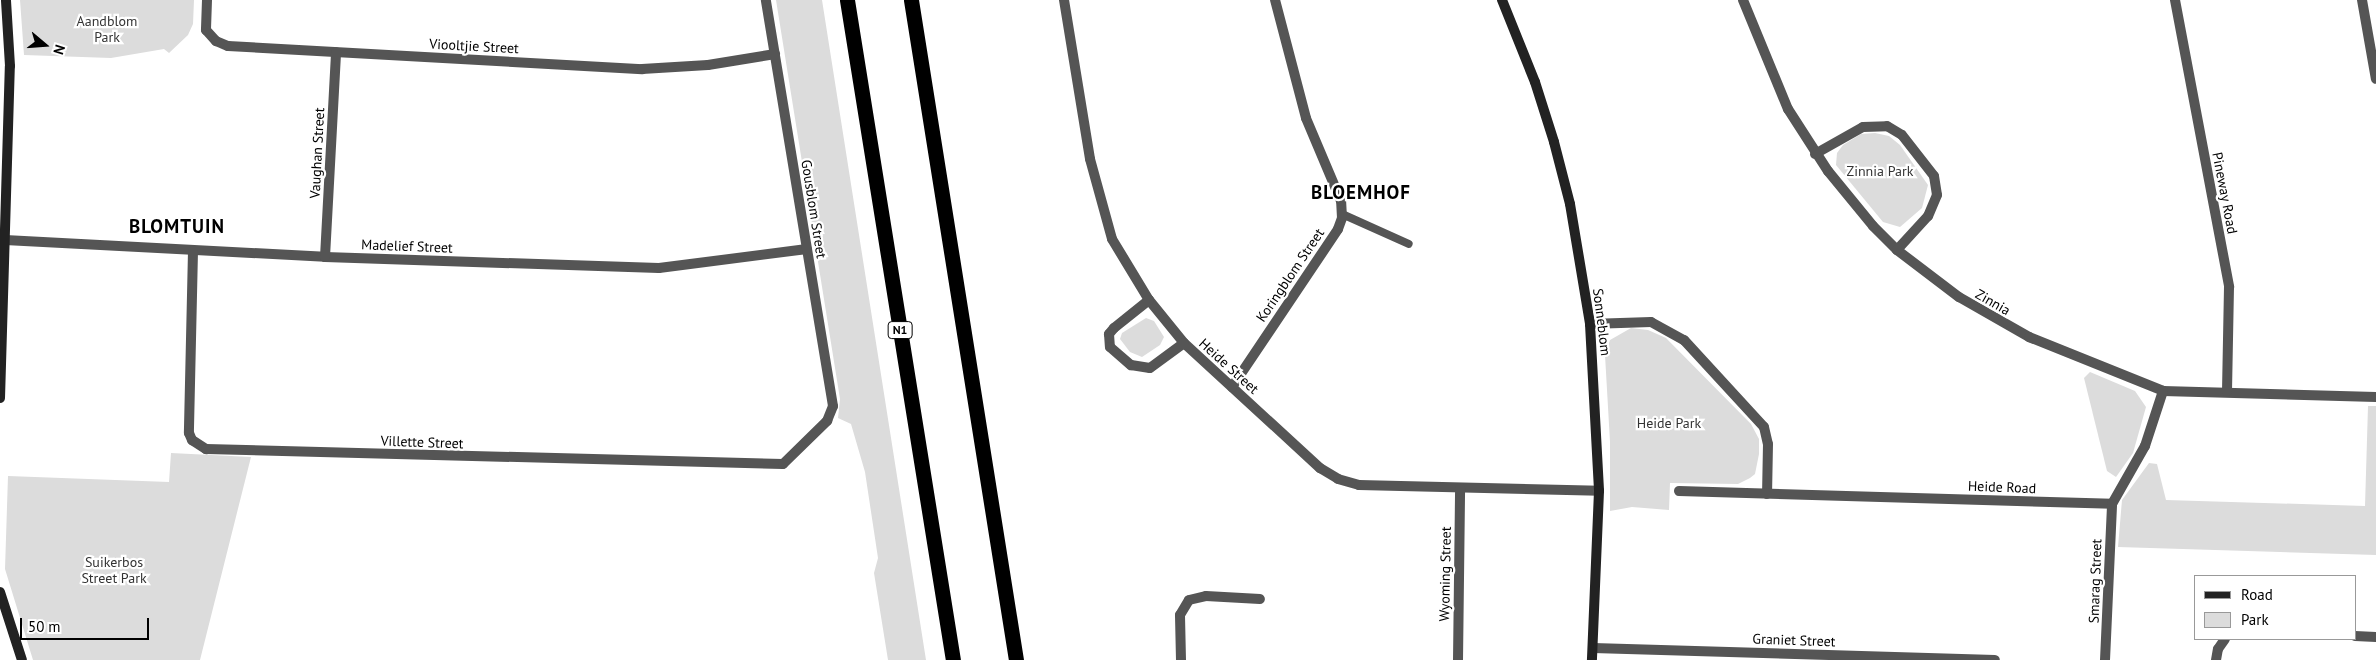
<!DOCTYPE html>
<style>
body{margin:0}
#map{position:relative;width:2376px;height:660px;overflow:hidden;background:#fff;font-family:"PT Sans",sans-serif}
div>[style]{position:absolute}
.green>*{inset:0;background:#dcdcdc}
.lane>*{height:8px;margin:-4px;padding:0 4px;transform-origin:4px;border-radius:4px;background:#555}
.street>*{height:10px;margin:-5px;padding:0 5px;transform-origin:5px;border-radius:5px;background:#555}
.secondary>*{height:10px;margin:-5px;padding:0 5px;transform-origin:5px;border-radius:5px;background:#222}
.highway>*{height:15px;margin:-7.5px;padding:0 7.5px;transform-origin:7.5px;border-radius:7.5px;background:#000}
span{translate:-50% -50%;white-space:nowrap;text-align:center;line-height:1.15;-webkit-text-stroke:4.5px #fff;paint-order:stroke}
.shield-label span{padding:1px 4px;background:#fff;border:1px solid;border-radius:4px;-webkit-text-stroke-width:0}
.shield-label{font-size:12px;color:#000;font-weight:700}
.park-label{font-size:14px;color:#333}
.street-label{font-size:14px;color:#000}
.district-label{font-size:19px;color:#000;font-weight:700;letter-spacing:1px}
.legend{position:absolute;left:2194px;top:575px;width:162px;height:65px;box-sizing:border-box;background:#fff;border:1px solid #999;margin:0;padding:6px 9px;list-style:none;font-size:15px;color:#000}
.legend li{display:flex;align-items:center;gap:10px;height:25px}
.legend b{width:25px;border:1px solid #999}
.north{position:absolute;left:20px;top:20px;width:50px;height:50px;-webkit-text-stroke:4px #fff;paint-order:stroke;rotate:108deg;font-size:14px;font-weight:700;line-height:20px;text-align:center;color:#000}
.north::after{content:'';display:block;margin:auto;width:18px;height:22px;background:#000;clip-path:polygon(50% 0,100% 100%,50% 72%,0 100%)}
.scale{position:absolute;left:20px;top:618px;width:129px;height:22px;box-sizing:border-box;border:2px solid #000;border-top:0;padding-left:6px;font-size:15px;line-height:18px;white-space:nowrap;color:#000;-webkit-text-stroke:4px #fff;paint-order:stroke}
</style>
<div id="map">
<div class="green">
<i style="clip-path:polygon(20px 0,194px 0,193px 24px,188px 35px,169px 53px,164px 49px,111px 58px,24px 55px)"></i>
<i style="clip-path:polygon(776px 0,822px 0,926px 660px,888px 660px,874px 573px,878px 558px,865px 472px,851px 424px,838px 418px,840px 399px)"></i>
<i style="clip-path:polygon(1875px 133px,1889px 136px,1900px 145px,1928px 185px,1922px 208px,1900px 227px,1883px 222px,1836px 165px,1837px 153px,1843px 145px,1861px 134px)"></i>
<i style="clip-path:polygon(1146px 318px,1154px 321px,1164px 337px,1160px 345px,1142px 357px,1130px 352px,1120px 339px,1122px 333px)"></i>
<i style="clip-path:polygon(1631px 328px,1648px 330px,1666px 338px,1751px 424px,1759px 439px,1759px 454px,1755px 474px,1750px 478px,1738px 484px,1670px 483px,1669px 510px,1632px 507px,1610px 511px,1610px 442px,1605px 355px,1610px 340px)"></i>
<i style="clip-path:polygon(2090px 372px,2135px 391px,2146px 407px,2133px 453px,2116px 477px,2107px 471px,2084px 378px)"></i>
<i style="clip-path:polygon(2368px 406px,2376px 406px,2376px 555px,2118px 547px,2122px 500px,2149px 463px,2157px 464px,2166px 500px,2365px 506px)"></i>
<i style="clip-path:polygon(171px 453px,251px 457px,200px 660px,33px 660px,5px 569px,8px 476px,169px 482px)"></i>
</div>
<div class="lane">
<i style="left:1342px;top:214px;width:73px;rotate:24.1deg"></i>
</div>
<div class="street">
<i style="left:207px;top:0;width:30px;rotate:92deg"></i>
<i style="left:206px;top:30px;width:15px;rotate:48deg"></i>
<i style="left:216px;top:41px;width:13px;rotate:23deg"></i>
<i style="left:228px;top:46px;width:415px;rotate:3.2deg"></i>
<i style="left:642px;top:69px;width:66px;rotate:-3.5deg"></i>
<i style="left:708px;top:65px;width:68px;rotate:-9.3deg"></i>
<i style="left:1064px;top:0;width:161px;rotate:80.7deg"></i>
<i style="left:1090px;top:159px;width:83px;rotate:74.6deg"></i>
<i style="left:1112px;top:239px;width:71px;rotate:58.8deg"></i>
<i style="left:1149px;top:300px;width:55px;rotate:50.9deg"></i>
<i style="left:1184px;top:343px;width:185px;rotate:42.6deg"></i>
<i style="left:1320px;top:468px;width:21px;rotate:31deg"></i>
<i style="left:1338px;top:479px;width:22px;rotate:16deg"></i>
<i style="left:1359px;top:485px;width:240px;rotate:1.4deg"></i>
<i style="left:1743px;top:0;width:118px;rotate:67.6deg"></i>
<i style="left:1788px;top:109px;width:74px;rotate:57.2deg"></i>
<i style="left:1828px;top:171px;width:71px;rotate:50.7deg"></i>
<i style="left:1873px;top:226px;width:34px;rotate:45deg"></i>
<i style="left:1897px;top:250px;width:78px;rotate:37.2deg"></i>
<i style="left:1959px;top:297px;width:81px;rotate:29.7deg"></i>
<i style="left:2029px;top:337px;width:144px;rotate:21.9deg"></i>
<i style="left:2163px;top:391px;width:213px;rotate:1.6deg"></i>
<i style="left:2175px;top:0;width:292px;rotate:79.3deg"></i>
<i style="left:2229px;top:287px;width:105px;rotate:91.1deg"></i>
<i style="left:2362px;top:0;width:80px;rotate:80deg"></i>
<i style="left:1815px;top:154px;width:55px;rotate:-29.4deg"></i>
<i style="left:1863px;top:127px;width:24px;rotate:-2deg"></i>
<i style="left:1887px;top:126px;width:17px;rotate:31deg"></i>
<i style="left:1902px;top:135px;width:52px;rotate:52deg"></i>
<i style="left:1934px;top:176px;width:19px;rotate:81deg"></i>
<i style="left:1937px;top:195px;width:23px;rotate:113deg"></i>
<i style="left:1928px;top:216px;width:46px;rotate:132.4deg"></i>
<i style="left:5px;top:240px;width:320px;rotate:3deg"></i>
<i style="left:325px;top:257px;width:334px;rotate:1.9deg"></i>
<i style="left:659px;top:268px;width:149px;rotate:-7.3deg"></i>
<i style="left:193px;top:251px;width:182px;rotate:91.3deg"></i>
<i style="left:189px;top:433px;width:8px;rotate:67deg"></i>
<i style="left:192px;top:440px;width:17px;rotate:33deg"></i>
<i style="left:206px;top:449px;width:577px;rotate:1.49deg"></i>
<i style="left:783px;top:464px;width:62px;rotate:-44.3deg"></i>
<i style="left:827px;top:421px;width:16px;rotate:-68deg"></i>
<i style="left:833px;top:406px;width:411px;rotate:-99.4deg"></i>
<i style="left:325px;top:257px;width:205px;rotate:-86.9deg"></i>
<i style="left:1149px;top:300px;width:45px;rotate:141.3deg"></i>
<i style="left:1114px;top:328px;width:8px;rotate:130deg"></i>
<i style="left:1109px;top:334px;width:13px;rotate:86deg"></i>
<i style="left:1110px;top:347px;width:28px;rotate:41deg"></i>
<i style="left:1131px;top:365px;width:19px;rotate:9deg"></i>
<i style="left:1150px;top:368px;width:42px;rotate:-36.3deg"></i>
<i style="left:1590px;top:324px;width:61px;rotate:-1.9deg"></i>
<i style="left:1651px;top:322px;width:38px;rotate:29deg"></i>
<i style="left:1684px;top:340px;width:118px;rotate:47.4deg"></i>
<i style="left:1764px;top:427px;width:17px;rotate:77deg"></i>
<i style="left:1768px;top:444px;width:50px;rotate:91.1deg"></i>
<i style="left:1232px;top:387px;width:190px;rotate:-56.1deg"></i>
<i style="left:1338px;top:229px;width:12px;rotate:-70deg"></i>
<i style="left:1342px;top:218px;width:17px;rotate:-93deg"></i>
<i style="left:1341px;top:201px;width:90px;rotate:-112.9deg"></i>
<i style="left:1306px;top:118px;width:122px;rotate:-104.7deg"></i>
<i style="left:1679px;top:491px;width:433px;rotate:1.7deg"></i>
<i style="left:2112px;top:504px;width:67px;rotate:-60.4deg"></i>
<i style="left:2145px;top:446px;width:58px;rotate:-71.9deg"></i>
<i style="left:2355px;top:636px;width:21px;rotate:3deg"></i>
<i style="left:1593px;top:648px;width:402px;rotate:1.7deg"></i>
<i style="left:1181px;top:660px;width:45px;rotate:-91.3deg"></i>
<i style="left:1180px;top:615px;width:17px;rotate:-59deg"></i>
<i style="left:1189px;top:600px;width:17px;rotate:-13deg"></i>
<i style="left:1206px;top:596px;width:54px;rotate:3.2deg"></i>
<i style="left:1458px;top:660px;width:172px;rotate:-89.3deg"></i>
<i style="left:2105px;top:660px;width:156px;rotate:-87.4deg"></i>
<i style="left:2216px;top:660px;width:11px;rotate:-80deg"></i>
<i style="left:2218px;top:649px;width:12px;rotate:-55deg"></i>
</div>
<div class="secondary">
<i style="left:1502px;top:0;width:88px;rotate:68.1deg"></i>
<i style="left:1535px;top:82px;width:63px;rotate:72.4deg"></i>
<i style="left:1554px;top:142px;width:64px;rotate:75.5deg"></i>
<i style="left:1570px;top:204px;width:122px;rotate:80.5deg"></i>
<i style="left:1590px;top:324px;width:167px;rotate:86.9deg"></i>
<i style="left:1599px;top:491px;width:169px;rotate:92.4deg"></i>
<i style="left:0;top:398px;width:332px;rotate:-88.3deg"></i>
<i style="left:10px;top:66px;width:66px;rotate:-93.5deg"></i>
<i style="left:0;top:592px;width:71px;rotate:72.1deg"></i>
</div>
<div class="highway">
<i style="left:847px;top:0;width:668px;rotate:80.88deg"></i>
<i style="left:911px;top:0;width:668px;rotate:80.96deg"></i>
</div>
<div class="shield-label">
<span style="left:900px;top:330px">N1</span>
</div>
<div class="park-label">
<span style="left:107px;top:29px">Aandblom<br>Park</span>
<span style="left:1880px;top:171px">Zinnia Park</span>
<span style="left:1669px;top:423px">Heide Park</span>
<span style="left:114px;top:570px">Suikerbos<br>Street Park</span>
</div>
<div class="street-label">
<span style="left:474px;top:46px;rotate:3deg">Viooltjie Street</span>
<span style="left:317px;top:153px;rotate:-87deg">Vaughan Street</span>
<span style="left:2225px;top:193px;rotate:79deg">Pineway Road</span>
<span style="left:814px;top:209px;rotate:81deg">Gousblom Street</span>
<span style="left:407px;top:246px;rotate:2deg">Madelief Street</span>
<span style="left:1290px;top:275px;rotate:-56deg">Koringblom Street</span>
<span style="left:1993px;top:302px;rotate:30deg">Zinnia</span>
<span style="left:1602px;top:322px;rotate:83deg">Sonneblom</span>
<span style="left:1229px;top:366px;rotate:42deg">Heide Street</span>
<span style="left:422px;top:442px;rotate:2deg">Villette Street</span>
<span style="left:2002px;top:487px;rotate:2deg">Heide Road</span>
<span style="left:1445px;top:574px;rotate:-89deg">Wyoming Street</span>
<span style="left:2095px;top:581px;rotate:-88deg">Smarag Street</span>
<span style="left:1794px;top:640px;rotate:2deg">Graniet Street</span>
</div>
<div class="district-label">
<span style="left:1361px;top:193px">BLOEMHOF</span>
<span style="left:177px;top:227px">BLOMTUIN</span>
</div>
<ul class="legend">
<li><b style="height:6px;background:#222"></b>Road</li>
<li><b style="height:14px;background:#dcdcdc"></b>Park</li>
</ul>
<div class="north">N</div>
<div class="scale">50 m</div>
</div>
